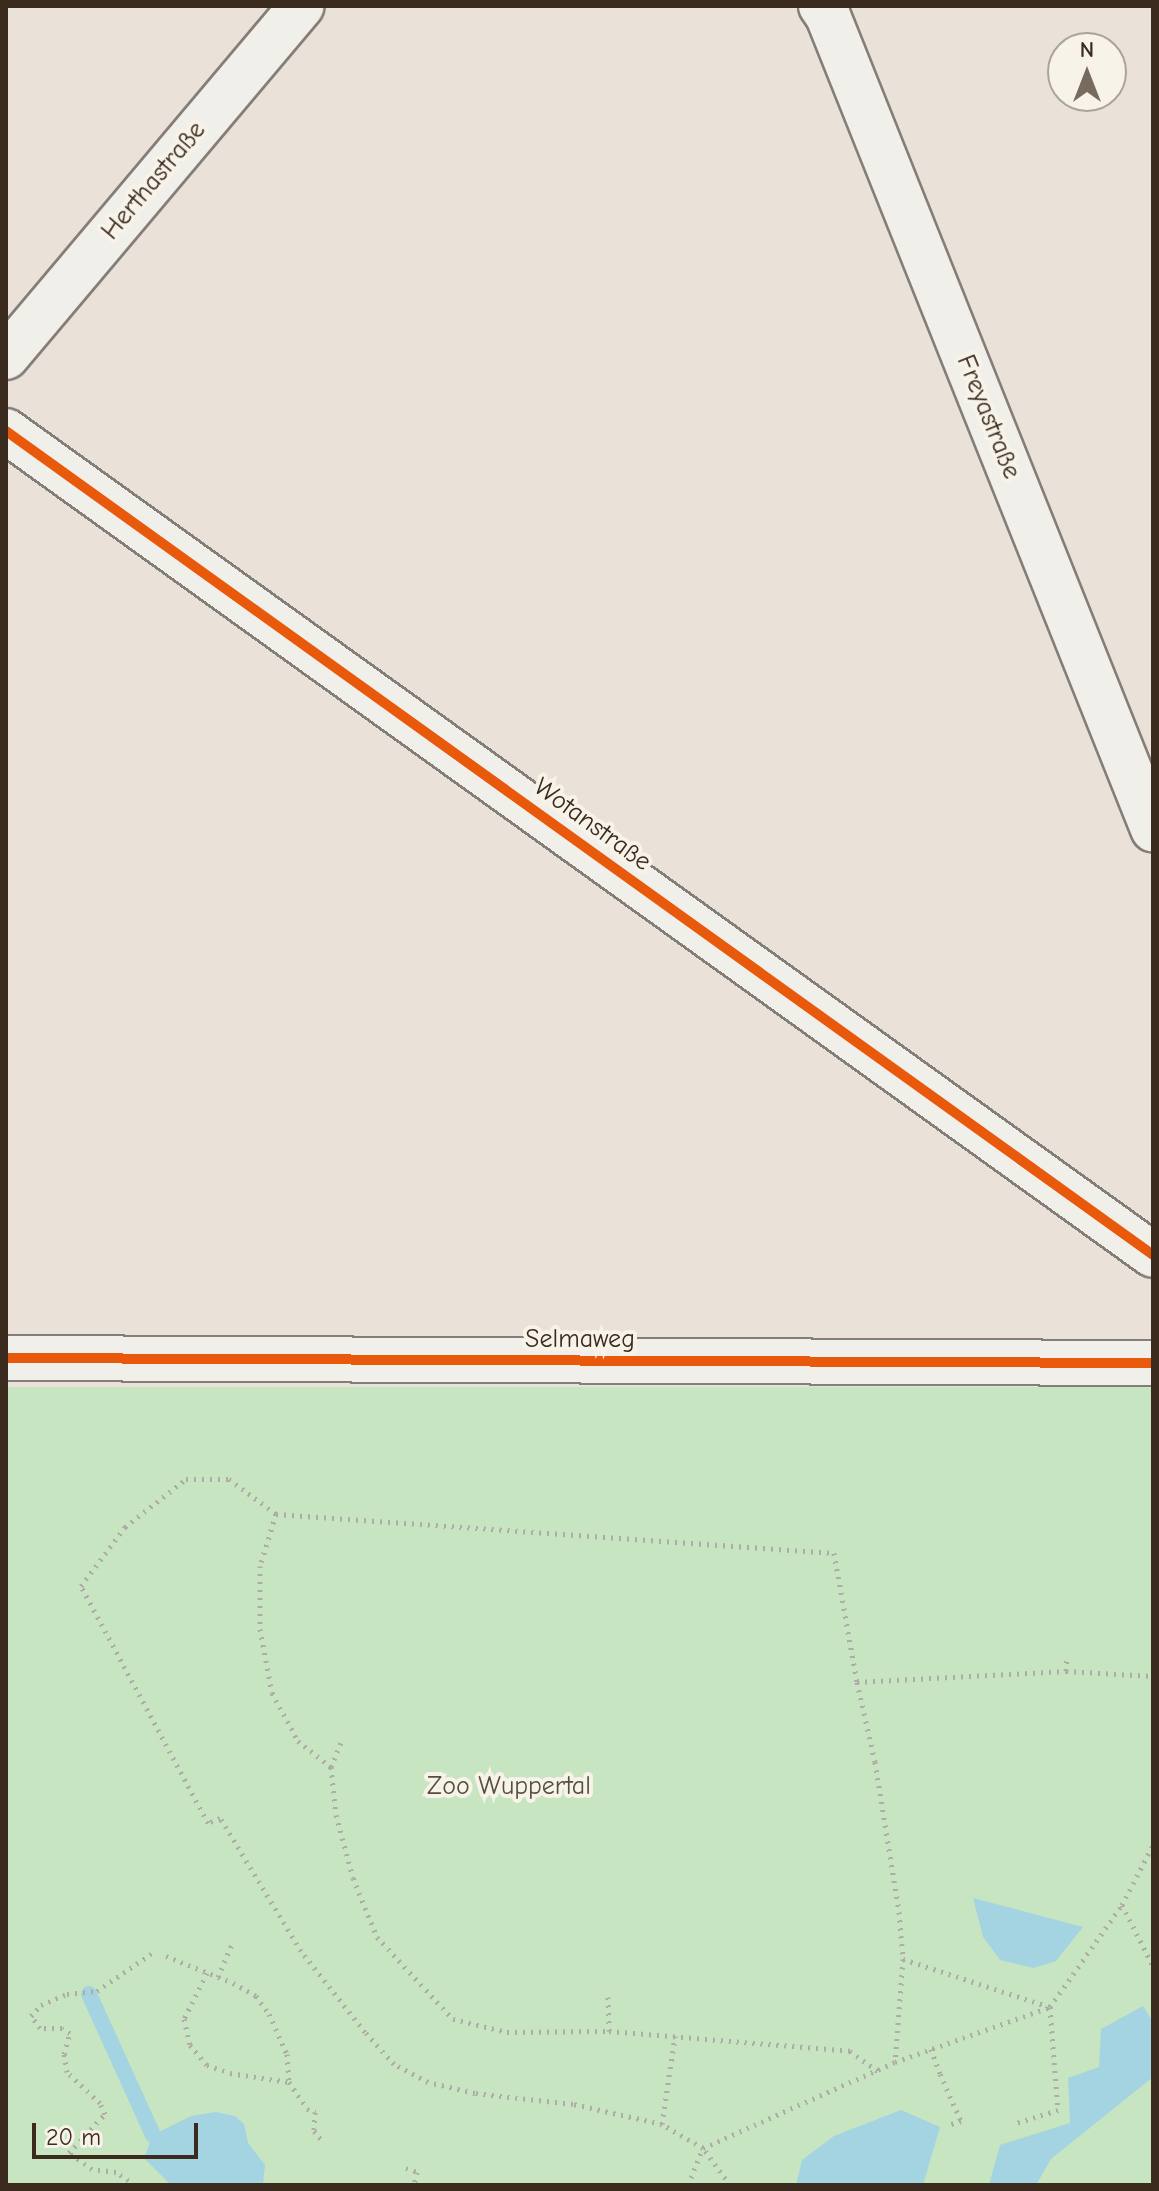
<!DOCTYPE html>
<meta charset="utf-8">
<style>
body{margin:0}
#map{position:relative;width:1159px;height:2191px;overflow:hidden;background:#eae1d8;font-family:"Comic Neue",sans-serif}
div>[style]{position:absolute}
.green>*{inset:0;background:#c8e5c1;transform-origin:0 0}
.water>*{inset:0;background:#a4d3e2}
.stream>*{height:16px;margin:-8px;padding:0 8px;transform-origin:8px;border-radius:8px;background:#a4d3e2}
.path>*{height:5px;margin-top:-2.5px;transform-origin:0;background:repeating-linear-gradient(90deg,#afaba7 0 2px,transparent 0 8px)}
.roads{filter:drop-shadow(2px 0 #857d77) drop-shadow(-2px 0 #857d77) drop-shadow(0 2px #857d77) drop-shadow(0 -2px #857d77)}
.minor>*{height:44px;margin:-22px;padding:0 22px;transform-origin:22px;border-radius:22px;background:#f1efea}
.cycleway>*{height:10px;margin:-5px;padding:0 5px;transform-origin:5px;border-radius:5px;background:#e8590c}
span{translate:-50% -50%;white-space:nowrap;text-align:center;line-height:1.15;-webkit-text-stroke:8px #f7f3e8;paint-order:stroke}
.street-label{font-size:26px;color:#3b2a1e}
.park-label{font-size:26px;color:#52503b}
.frame{position:absolute;inset:0;border:8px solid #3b2a1e;pointer-events:none}
.north{position:absolute;left:1047px;top:32px;width:80px;height:80px;box-sizing:border-box;background:#f7f3e8;border:2px solid #aca397;border-radius:50%;rotate:0deg;font-size:22px;font-weight:700;line-height:32px;text-align:center;color:#3b2a1e}
.north::after{content:'';display:block;margin:auto;width:28px;height:36px;background:#786a5f;clip-path:polygon(50% 0,100% 100%,50% 72%,0 100%)}
.scale{position:absolute;left:32px;top:2123px;width:166px;height:36px;box-sizing:border-box;border:4px solid #3b2a1e;border-top:0;padding-left:10px;font-size:24px;line-height:28px;white-space:nowrap;color:#3b2a1e;-webkit-text-stroke:6px #f7f3e8;paint-order:stroke}
</style>
<div id="map">
<div class="green">
<i style="left:6px;top:1387px;width:1147px;height:798px"></i>
</div>
<div class="water">
<i style="clip-path:polygon(973px 1898px,1083px 1927px,1056px 1961px,1034px 1968px,1000px 1960px,983px 1937px)"></i>
<i style="clip-path:polygon(1143px 2006px,1153px 2022px,1153px 2077px,1051px 2159px,1036px 2185px,989px 2185px,1000px 2145px,1070px 2123px,1068px 2078px,1099px 2067px,1101px 2029px)"></i>
<i style="clip-path:polygon(901px 2110px,940px 2127px,923px 2185px,796px 2185px,802px 2160px,834px 2136px)"></i>
<i style="clip-path:polygon(216px 2112px,235px 2116px,244px 2124px,248px 2143px,265px 2165px,263px 2185px,171px 2185px,144px 2158px,153px 2135px,191px 2116px)"></i>
</div>
<div class="stream">
<i style="left:89px;top:1994px;width:155px;rotate:65.6deg"></i>
</div>
<div class="path">
<i style="left:276px;top:1514px;width:559px;rotate:4deg"></i>
<i style="left:834px;top:1553px;width:131px;rotate:79.9deg"></i>
<i style="left:857px;top:1682px;width:82px;rotate:77.3deg"></i>
<i style="left:875px;top:1762px;width:152px;rotate:80.9deg"></i>
<i style="left:899px;top:1912px;width:47px;rotate:85.1deg"></i>
<i style="left:903px;top:1959px;width:103px;rotate:94.4deg"></i>
<i style="left:1066px;top:1671px;width:15px;rotate:-86deg"></i>
<i style="left:857px;top:1682px;width:209px;rotate:-3deg"></i>
<i style="left:1066px;top:1671px;width:87px;rotate:3.3deg"></i>
<i style="left:331px;top:1767px;width:31px;rotate:-68deg"></i>
<i style="left:1122px;top:1905px;width:68px;rotate:63.1deg"></i>
<i style="left:166px;top:1956px;width:72px;rotate:21.9deg"></i>
<i style="left:233px;top:1983px;width:26px;rotate:29deg"></i>
<i style="left:256px;top:1996px;width:22px;rotate:54deg"></i>
<i style="left:269px;top:2014px;width:44px;rotate:65.8deg"></i>
<i style="left:287px;top:2054px;width:28px;rotate:86deg"></i>
<i style="left:289px;top:2082px;width:32px;rotate:56deg"></i>
<i style="left:307px;top:2109px;width:9px;rotate:21deg"></i>
<i style="left:315px;top:2112px;width:19px;rotate:93deg"></i>
<i style="left:314px;top:2131px;width:16px;rotate:50deg"></i>
<i style="left:903px;top:1959px;width:155px;rotate:18.1deg"></i>
<i style="left:1050px;top:2007px;width:103px;rotate:85.6deg"></i>
<i style="left:1058px;top:2110px;width:44px;rotate:162.8deg"></i>
<i style="left:207px;top:1973px;width:51px;rotate:116.6deg"></i>
<i style="left:184px;top:2019px;width:27px;rotate:77deg"></i>
<i style="left:190px;top:2045px;width:26px;rotate:50deg"></i>
<i style="left:207px;top:2065px;width:24px;rotate:19deg"></i>
<i style="left:230px;top:2073px;width:60px;rotate:8.7deg"></i>
<i style="left:218px;top:1977px;width:38px;rotate:-67deg"></i>
<i style="left:608px;top:1997px;width:34px;rotate:88deg"></i>
<i style="left:931px;top:2049px;width:27px;rotate:70deg"></i>
<i style="left:940px;top:2074px;width:51px;rotate:65.9deg"></i>
<i style="left:961px;top:2121px;width:14px;rotate:163deg"></i>
<i style="left:662px;top:2124px;width:89px;rotate:-81.6deg"></i>
<i style="left:406px;top:2168px;width:12px;rotate:20deg"></i>
<i style="left:417px;top:2172px;width:13px;rotate:103deg"></i>
<i style="left:135px;top:2185px;width:23px;rotate:-146deg"></i>
<i style="left:116px;top:2172px;width:24px;rotate:-173deg"></i>
<i style="left:92px;top:2169px;width:28px;rotate:-145deg"></i>
<i style="left:69px;top:2153px;width:53px;rotate:-47.3deg"></i>
<i style="left:105px;top:2114px;width:12px;rotate:-114deg"></i>
<i style="left:100px;top:2103px;width:45px;rotate:-136.8deg"></i>
<i style="left:67px;top:2072px;width:18px;rotate:-99deg"></i>
<i style="left:64px;top:2054px;width:22px;rotate:-74deg"></i>
<i style="left:70px;top:2033px;width:9px;rotate:-148deg"></i>
<i style="left:62px;top:2028px;width:22px;rotate:180deg"></i>
<i style="left:40px;top:2028px;width:15px;rotate:-127deg"></i>
<i style="left:31px;top:2016px;width:15px;rotate:-48deg"></i>
<i style="left:41px;top:2005px;width:28px;rotate:-23deg"></i>
<i style="left:67px;top:1994px;width:30px;rotate:-6deg"></i>
<i style="left:97px;top:1991px;width:67px;rotate:-34.6deg"></i>
<i style="left:688px;top:2185px;width:40px;rotate:-68deg"></i>
<i style="left:703px;top:2148px;width:48px;rotate:-149.7deg"></i>
<i style="left:662px;top:2124px;width:91px;rotate:-167.3deg"></i>
<i style="left:573px;top:2104px;width:99px;rotate:-173.6deg"></i>
<i style="left:475px;top:2093px;width:48px;rotate:-166.8deg"></i>
<i style="left:428px;top:2082px;width:38px;rotate:-152deg"></i>
<i style="left:394px;top:2064px;width:43px;rotate:-132.2deg"></i>
<i style="left:365px;top:2032px;width:103px;rotate:-128.3deg"></i>
<i style="left:301px;top:1951px;width:156px;rotate:-121.3deg"></i>
<i style="left:220px;top:1818px;width:13px;rotate:157deg"></i>
<i style="left:208px;top:1823px;width:269px;rotate:-118.2deg"></i>
<i style="left:81px;top:1586px;width:74px;rotate:-53.3deg"></i>
<i style="left:125px;top:1527px;width:78px;rotate:-38.2deg"></i>
<i style="left:186px;top:1479px;width:43px"></i>
<i style="left:229px;top:1479px;width:59px;rotate:36.7deg"></i>
<i style="left:276px;top:1514px;width:54px;rotate:107.1deg"></i>
<i style="left:260px;top:1566px;width:63px;rotate:90deg"></i>
<i style="left:260px;top:1629px;width:65px;rotate:79.4deg"></i>
<i style="left:272px;top:1693px;width:55px;rotate:61.6deg"></i>
<i style="left:298px;top:1741px;width:42px;rotate:38.2deg"></i>
<i style="left:331px;top:1767px;width:48px;rotate:84.1deg"></i>
<i style="left:336px;top:1815px;width:65px;rotate:74.9deg"></i>
<i style="left:353px;top:1878px;width:64px;rotate:67.9deg"></i>
<i style="left:377px;top:1937px;width:112px;rotate:47.2deg"></i>
<i style="left:453px;top:2019px;width:56px;rotate:13.5deg"></i>
<i style="left:507px;top:2032px;width:102px;rotate:-0.6deg"></i>
<i style="left:609px;top:2031px;width:242px;rotate:4.7deg"></i>
<i style="left:850px;top:2051px;width:36px;rotate:36deg"></i>
<i style="left:730px;top:2185px;width:46px;rotate:-126.1deg"></i>
<i style="left:703px;top:2148px;width:210px;rotate:-24.1deg"></i>
<i style="left:895px;top:2062px;width:164px;rotate:-19.5deg"></i>
<i style="left:1050px;top:2007px;width:125px;rotate:-54.8deg"></i>
<i style="left:1122px;top:1905px;width:68px;rotate:-62.7deg"></i>
</div>
<div class="roads">
<div class="minor">
<i style="left:821px;top:6px;width:12px;rotate:55deg"></i>
<i style="left:828px;top:16px;width:876px;rotate:68.21deg"></i>
<i style="left:6px;top:357px;width:459px;rotate:-49.9deg"></i>
<i style="left:6px;top:431px;width:1412px;rotate:35.69deg"></i>
<i style="left:6px;top:1358px;width:1147px;rotate:0.25deg"></i>
</div>
</div>
<div class="cycleway">
<i style="left:6px;top:431px;width:1412px;rotate:35.69deg"></i>
<i style="left:6px;top:1358px;width:1147px;rotate:0.25deg"></i>
</div>
<div class="street-label">
<span style="left:154px;top:181px;rotate:-50deg">Herthastraße</span>
<span style="left:988px;top:417px;rotate:68deg">Freyastraße</span>
<span style="left:592px;top:825px;rotate:36deg">Wotanstraße</span>
<span style="left:580px;top:1340px">Selmaweg</span>
</div>
<div class="park-label">
<span style="left:509px;top:1787px">Zoo Wuppertal</span>
</div>
<div class="frame"></div>
<div class="north">N</div>
<div class="scale">20 m</div>
</div>
